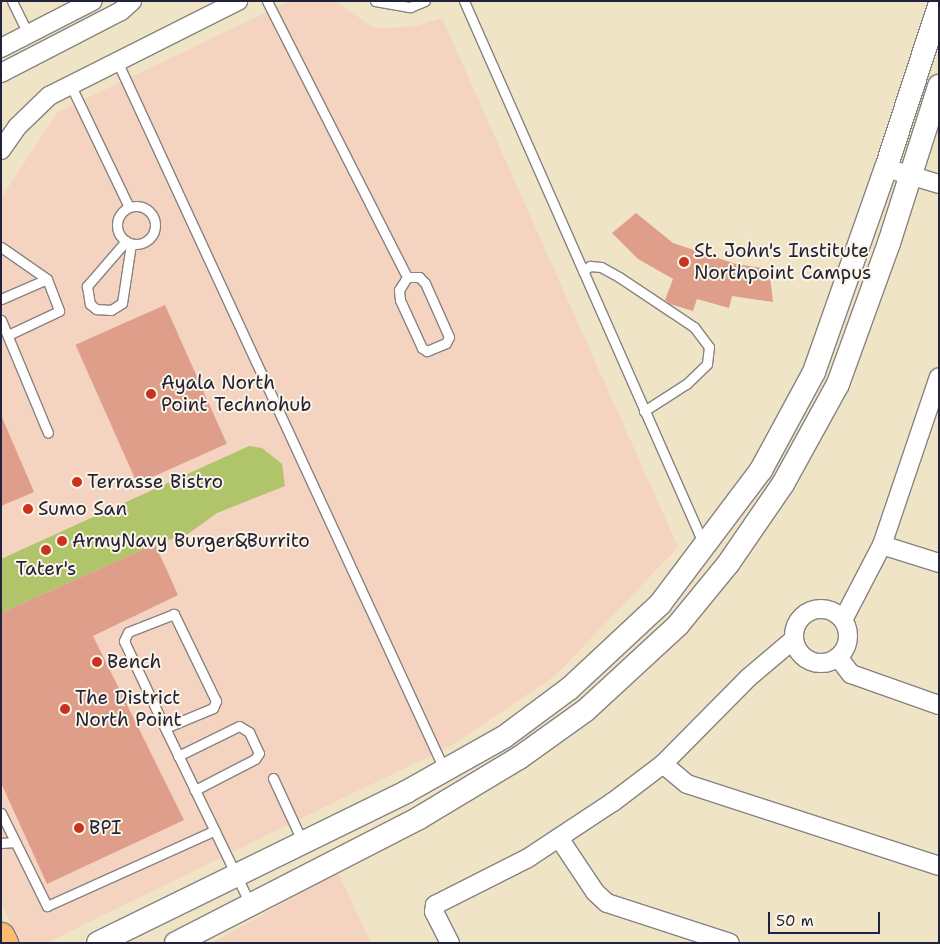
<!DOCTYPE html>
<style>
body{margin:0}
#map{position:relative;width:940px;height:944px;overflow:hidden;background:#efe4c5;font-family:"Shantell Sans",sans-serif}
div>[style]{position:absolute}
.built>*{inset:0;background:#f5d3c1}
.green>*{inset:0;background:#b0c569}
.building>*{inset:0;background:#df9e8a;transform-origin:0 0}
.roads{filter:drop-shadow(1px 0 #888380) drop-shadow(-1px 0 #888380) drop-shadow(0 1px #888380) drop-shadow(0 -1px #888380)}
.service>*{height:9px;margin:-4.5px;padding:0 4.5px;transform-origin:4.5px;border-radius:4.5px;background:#fff}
.service>.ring{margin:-4.5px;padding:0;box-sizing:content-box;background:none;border:9px solid #fff;border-radius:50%}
.minor>*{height:18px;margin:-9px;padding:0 9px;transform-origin:9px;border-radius:9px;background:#fff}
.minor>.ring{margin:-9px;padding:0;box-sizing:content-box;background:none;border:18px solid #fff;border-radius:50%}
.tertiary>*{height:22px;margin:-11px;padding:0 11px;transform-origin:11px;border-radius:11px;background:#fff}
.primary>*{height:28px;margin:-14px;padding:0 14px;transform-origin:14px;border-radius:14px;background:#febc70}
.dots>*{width:14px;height:14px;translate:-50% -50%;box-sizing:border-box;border:2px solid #fcf5e5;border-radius:50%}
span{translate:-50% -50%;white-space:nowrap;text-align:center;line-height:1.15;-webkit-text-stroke:4px #fcf5e5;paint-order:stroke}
.poi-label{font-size:19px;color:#22223b}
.left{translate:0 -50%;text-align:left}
.frame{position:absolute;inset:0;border:2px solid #22223b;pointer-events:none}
.scale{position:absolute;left:768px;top:912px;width:112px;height:22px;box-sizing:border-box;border:2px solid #22223b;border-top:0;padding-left:6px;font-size:15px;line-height:18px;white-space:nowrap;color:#22223b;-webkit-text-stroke:4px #fcf5e5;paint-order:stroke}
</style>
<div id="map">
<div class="built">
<i style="clip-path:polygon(290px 1px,335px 1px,374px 28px,412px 27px,442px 18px,678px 547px,556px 675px,452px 745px,46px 943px,20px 943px,1px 902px,1px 198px,58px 112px)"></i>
<i style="clip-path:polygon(338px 872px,371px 943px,212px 943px)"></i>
</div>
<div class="green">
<i style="clip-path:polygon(249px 446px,262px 448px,282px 464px,285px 486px,217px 513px,188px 534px,155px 544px,1px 613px,1px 559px)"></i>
</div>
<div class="building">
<i style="clip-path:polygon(636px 213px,673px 243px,736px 264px,769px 269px,773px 302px,732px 296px,729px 308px,697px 299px,693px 311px,670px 304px,665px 300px,673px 279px,638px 259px,612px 233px)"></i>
<i style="left:165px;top:305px;width:152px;height:98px;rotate:66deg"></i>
<i style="clip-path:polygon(1px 415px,34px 492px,1px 506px)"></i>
<i style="clip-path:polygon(155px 544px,178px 595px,93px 636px,184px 820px,47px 884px,1px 783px,1px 613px)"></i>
</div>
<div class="roads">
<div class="service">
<i style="left:12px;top:1px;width:37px;rotate:64deg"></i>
<i style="left:267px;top:1px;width:309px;rotate:63.1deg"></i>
<i style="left:375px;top:1px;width:36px;rotate:10deg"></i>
<i style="left:410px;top:7px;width:16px;rotate:-22deg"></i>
<i style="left:464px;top:1px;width:595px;rotate:66.19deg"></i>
<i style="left:117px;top:61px;width:780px;rotate:65.21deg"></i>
<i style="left:70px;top:84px;width:136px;rotate:64.4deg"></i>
<i class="ring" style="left:117px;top:206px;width:29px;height:29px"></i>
<i style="left:126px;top:241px;width:60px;rotate:130.9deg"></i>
<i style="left:87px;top:286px;width:18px;rotate:81deg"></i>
<i style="left:90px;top:304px;width:8px;rotate:40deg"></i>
<i style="left:96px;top:309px;width:15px;rotate:4deg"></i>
<i style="left:111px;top:310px;width:13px;rotate:-32deg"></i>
<i style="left:122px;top:303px;width:60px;rotate:-81.3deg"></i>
<i style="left:1px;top:247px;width:56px;rotate:34.8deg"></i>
<i style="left:47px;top:279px;width:34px;rotate:69deg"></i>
<i style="left:59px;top:311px;width:56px;rotate:154.8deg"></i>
<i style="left:583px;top:271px;width:9px;rotate:-36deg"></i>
<i style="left:590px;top:266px;width:11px;rotate:5deg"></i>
<i style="left:601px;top:267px;width:21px;rotate:29deg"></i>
<i style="left:619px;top:277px;width:90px;rotate:33.7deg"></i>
<i style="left:694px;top:327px;width:25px;rotate:53deg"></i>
<i style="left:709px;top:347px;width:17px;rotate:97deg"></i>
<i style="left:707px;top:364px;width:29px;rotate:136deg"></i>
<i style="left:686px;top:384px;width:50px;rotate:147.3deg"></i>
<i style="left:407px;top:277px;width:12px"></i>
<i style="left:419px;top:277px;width:8px;rotate:45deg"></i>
<i style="left:425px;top:283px;width:59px;rotate:66deg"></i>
<i style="left:449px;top:337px;width:7px;rotate:117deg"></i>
<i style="left:446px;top:343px;width:21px;rotate:157deg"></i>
<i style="left:427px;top:351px;width:6px;rotate:-149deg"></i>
<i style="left:422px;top:348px;width:53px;rotate:-114.6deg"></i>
<i style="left:400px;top:300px;width:10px;rotate:-96deg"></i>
<i style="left:399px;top:290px;width:15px;rotate:-58deg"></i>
<i style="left:1px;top:299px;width:50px;rotate:-23.5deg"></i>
<i style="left:1px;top:320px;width:122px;rotate:67.4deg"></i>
<i style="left:165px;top:728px;width:52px;rotate:-22.6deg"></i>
<i style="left:213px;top:708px;width:8px;rotate:-67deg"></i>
<i style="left:216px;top:701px;width:97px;rotate:-115.8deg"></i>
<i style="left:174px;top:614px;width:49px;rotate:158.6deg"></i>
<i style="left:128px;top:632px;width:10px;rotate:114deg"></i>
<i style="left:124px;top:641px;width:96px;rotate:64.8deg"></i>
<i style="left:165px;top:728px;width:195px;rotate:64.2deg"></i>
<i style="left:178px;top:756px;width:68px;rotate:-26.2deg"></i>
<i style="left:239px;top:726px;width:12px;rotate:31deg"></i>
<i style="left:249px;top:732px;width:23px;rotate:65deg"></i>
<i style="left:259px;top:753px;width:7px;rotate:124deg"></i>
<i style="left:255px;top:759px;width:68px;rotate:152.7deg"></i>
<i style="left:273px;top:778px;width:72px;rotate:65.2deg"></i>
<i style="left:1px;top:813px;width:104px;rotate:63.7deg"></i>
<i style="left:47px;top:906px;width:184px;rotate:-24.3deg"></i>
<i style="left:1px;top:843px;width:14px;rotate:-4deg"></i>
</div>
<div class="minor">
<i style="left:1px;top:48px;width:103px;rotate:-27.1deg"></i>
<i style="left:1px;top:73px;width:135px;rotate:-27.3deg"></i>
<i style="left:121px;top:11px;width:15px;rotate:-42deg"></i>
<i style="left:1px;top:150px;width:28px;rotate:-55deg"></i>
<i style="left:17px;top:127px;width:45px;rotate:-44.1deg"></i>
<i style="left:49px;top:96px;width:212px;rotate:-26.7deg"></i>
<i style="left:886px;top:168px;width:55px;rotate:16.8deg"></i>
<i style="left:882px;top:545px;width:60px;rotate:17.5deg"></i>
<i class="ring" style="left:794px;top:609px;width:36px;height:36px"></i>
<i style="left:844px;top:618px;width:82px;rotate:-62.5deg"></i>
<i style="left:882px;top:545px;width:177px;rotate:-71.3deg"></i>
<i style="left:838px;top:657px;width:21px;rotate:53deg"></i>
<i style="left:851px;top:674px;width:93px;rotate:19.4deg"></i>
<i style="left:663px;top:764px;width:31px;rotate:40deg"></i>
<i style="left:687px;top:784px;width:265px;rotate:18deg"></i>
<i style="left:559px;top:838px;width:65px;rotate:56.3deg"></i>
<i style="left:595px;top:892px;width:16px;rotate:43deg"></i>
<i style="left:607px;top:903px;width:129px;rotate:18deg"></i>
<i style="left:450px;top:943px;width:35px;rotate:-117deg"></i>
<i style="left:434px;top:912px;width:7px;rotate:-82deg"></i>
<i style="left:435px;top:905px;width:104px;rotate:-26.8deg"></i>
<i style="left:528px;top:858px;width:102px;rotate:-33.4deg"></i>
<i style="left:613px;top:802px;width:63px;rotate:-37.2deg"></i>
<i style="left:663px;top:764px;width:121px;rotate:-45.3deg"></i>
<i style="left:748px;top:678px;width:59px;rotate:-40.2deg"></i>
</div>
<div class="tertiary">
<i style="left:98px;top:943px;width:343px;rotate:-26.1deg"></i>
<i style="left:406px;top:792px;width:112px;rotate:-29.3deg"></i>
<i style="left:504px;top:737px;width:82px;rotate:-36.6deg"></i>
<i style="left:570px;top:688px;width:123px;rotate:-43deg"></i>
<i style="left:660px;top:604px;width:168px;rotate:-53deg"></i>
<i style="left:761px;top:470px;width:111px;rotate:-61.6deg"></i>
<i style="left:814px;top:372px;width:216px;rotate:-70.6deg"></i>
<i style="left:886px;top:168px;width:170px;rotate:-71.9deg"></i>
<i style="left:176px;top:943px;width:273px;rotate:-27.2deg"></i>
<i style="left:419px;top:818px;width:117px;rotate:-31deg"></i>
<i style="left:519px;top:758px;width:82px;rotate:-35.6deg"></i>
<i style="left:586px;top:710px;width:125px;rotate:-42.7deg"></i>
<i style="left:678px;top:625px;width:79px;rotate:-50.7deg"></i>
<i style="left:728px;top:564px;width:97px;rotate:-55.5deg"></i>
<i style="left:783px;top:484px;width:114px;rotate:-61.2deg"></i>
<i style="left:838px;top:384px;width:150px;rotate:-70.1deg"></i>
<i style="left:889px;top:243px;width:165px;rotate:-72.3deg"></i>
</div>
<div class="primary">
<i style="left:1px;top:937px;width:7px;rotate:63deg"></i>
</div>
</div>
<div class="dots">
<i style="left:684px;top:262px;background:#c8321e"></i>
<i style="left:151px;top:394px;background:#c8321e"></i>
<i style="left:77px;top:482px;background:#c8321e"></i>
<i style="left:28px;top:509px;background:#c8321e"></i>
<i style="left:62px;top:541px;background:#c8321e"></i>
<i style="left:46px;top:550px;background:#c8321e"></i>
<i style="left:97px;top:662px;background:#c8321e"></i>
<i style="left:65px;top:709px;background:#c8321e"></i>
<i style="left:79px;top:828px;background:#c8321e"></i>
</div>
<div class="poi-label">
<span class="left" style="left:694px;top:262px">St. John's Institute<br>Northpoint Campus</span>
<span class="left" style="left:161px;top:394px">Ayala North<br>Point Technohub</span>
<span class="left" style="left:87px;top:482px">Terrasse Bistro</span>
<span class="left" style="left:38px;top:509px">Sumo San</span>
<span class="left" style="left:72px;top:541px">ArmyNavy Burger&amp;Burrito</span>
<span style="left:46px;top:569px">Tater's</span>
<span class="left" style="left:107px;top:662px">Bench</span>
<span class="left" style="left:75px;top:709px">The District<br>North Point</span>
<span class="left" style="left:89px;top:828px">BPI</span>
</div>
<div class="frame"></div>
<div class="scale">50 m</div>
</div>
